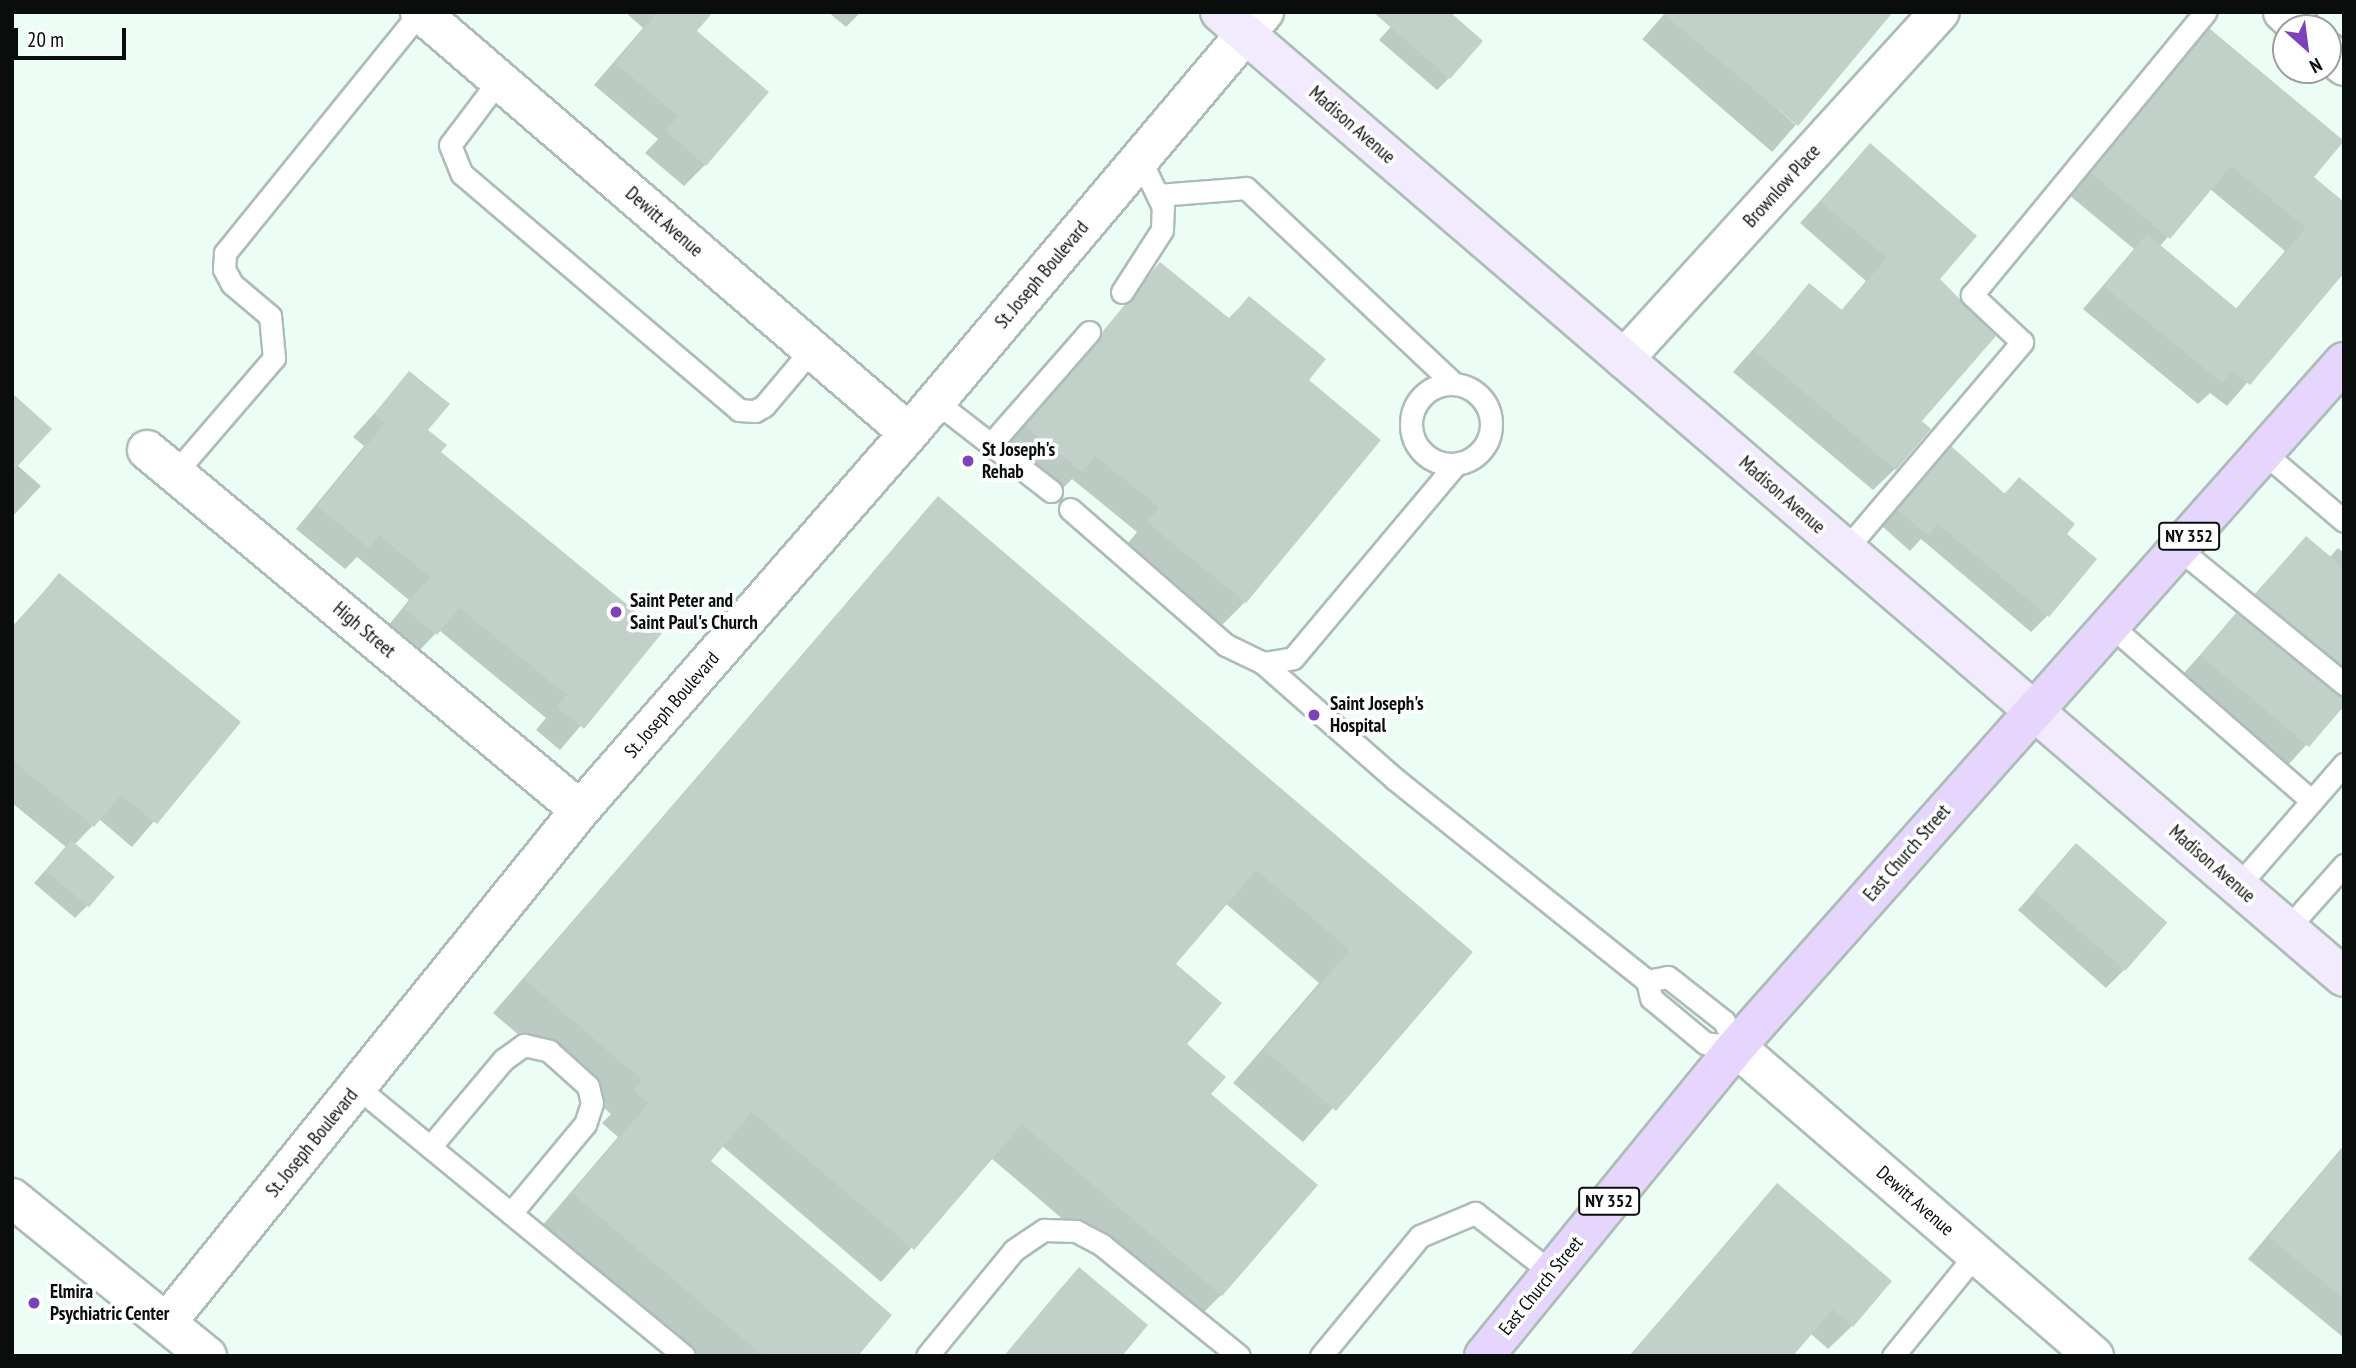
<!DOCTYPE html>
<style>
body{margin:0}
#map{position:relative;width:2356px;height:1368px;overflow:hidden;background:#ecfdf5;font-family:"PT Sans Narrow",sans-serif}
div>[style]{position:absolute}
.shadow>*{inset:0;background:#0003;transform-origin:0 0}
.building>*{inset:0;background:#c1d1ca;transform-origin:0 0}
.roads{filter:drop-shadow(2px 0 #adbdb6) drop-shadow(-2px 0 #adbdb6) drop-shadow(0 2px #adbdb6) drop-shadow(0 -2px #adbdb6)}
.service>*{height:21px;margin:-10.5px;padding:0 10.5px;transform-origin:10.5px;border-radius:10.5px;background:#fff}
.service>.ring{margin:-10.5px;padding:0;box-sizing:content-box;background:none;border:21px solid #fff;border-radius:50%}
.minor>*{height:38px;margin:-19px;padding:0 19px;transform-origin:19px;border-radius:19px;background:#fff}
.secondary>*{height:38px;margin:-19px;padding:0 19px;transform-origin:19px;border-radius:19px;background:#f2ebfe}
.primary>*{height:38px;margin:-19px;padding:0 19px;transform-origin:19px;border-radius:19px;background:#e6d6fe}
.dots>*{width:19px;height:19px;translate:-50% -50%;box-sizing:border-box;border:4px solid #fff;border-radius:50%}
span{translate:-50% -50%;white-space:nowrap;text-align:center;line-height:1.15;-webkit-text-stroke:7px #fff;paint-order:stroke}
.shield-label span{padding:2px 5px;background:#fff;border:2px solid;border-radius:5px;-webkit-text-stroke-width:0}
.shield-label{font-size:18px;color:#090e0c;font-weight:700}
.street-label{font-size:19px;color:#090e0c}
.poi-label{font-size:19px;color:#090e0c;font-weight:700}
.left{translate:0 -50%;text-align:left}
.frame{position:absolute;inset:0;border:14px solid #090e0c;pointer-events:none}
.north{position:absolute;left:2272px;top:14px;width:70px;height:70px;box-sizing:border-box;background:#fff;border:2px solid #9d9f9e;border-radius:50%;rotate:152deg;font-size:19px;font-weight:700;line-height:28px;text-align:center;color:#090e0c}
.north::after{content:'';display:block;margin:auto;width:24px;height:32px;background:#7b42b9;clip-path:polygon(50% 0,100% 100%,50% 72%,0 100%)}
.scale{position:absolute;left:14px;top:28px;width:112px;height:32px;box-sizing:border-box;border:4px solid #090e0c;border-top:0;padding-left:9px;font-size:21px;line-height:24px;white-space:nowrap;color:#090e0c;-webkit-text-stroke:5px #fff;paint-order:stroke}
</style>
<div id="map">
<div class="shadow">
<i style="clip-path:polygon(625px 12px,711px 12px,695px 31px,705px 165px,684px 186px,645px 153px,658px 139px,594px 85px,643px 28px)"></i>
<i style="clip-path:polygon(828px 12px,861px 12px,846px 27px)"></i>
<i style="clip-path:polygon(1404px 12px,1449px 78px,1437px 90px,1379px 40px)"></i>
<i style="left:1666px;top:12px;width:172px;height:36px;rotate:41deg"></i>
<i style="clip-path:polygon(evenodd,2209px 30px,2344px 271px,2227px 406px,2210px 393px,2198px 404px,2083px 309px,2134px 249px,2069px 195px,2209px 30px,2210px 189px,2285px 251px,2235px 310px,2159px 247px,2210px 189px)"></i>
<i style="clip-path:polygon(1870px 146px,1937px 279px,1895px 469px,1873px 490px,1733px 372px,1809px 286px,1841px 311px,1866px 281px,1800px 223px)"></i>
<i style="clip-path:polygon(1160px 264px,1228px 319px,1249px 298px,1306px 381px,1245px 602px,1222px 625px,1125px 547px,1137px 532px,1072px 479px,1057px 494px,1003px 450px)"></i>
<i style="clip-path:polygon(410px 374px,426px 431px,439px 452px,660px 633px,560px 750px,536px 730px,546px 718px,439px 630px,414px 656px,384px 631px,409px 600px,357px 557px,345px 569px,296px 529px,364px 446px,353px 437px)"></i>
<i style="clip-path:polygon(12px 395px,17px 465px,41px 486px,12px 517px)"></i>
<i style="clip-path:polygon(1951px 449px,2003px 495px,2019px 479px,2064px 534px,2048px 615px,2031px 632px,1921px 539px,1910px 551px,1882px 526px)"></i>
<i style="clip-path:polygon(938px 498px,1470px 952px,1303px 1142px,1233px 1083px,1319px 983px,1225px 903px,1173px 964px,1185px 1044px,1209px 1094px,1221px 1295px,1189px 1327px,991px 1158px,881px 1282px,721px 1145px,708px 1161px,855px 1356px,692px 1356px,541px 1227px,618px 1137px,602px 1123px,611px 1114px,493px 1013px)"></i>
<i style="clip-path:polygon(2338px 548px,2344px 553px,2344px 703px,2289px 764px,2183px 674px,2288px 557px,2329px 558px)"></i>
<i style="clip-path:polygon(59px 575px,239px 722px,132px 847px,99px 819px,74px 845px,87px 906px,75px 918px,34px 883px,66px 847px,12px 803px,12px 627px)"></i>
<i style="clip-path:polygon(2059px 864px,2124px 970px,2106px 988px,2018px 910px)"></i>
<i style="clip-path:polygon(2344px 1145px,2344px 1338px,2248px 1259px)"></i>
<i style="clip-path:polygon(1777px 1185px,1852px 1326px,1828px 1349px,1810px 1333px,1790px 1356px,1629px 1356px)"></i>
<i style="clip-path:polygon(1079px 1270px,1120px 1356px,1004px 1356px,1061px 1288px)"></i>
</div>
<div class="building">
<i style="clip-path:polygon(658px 12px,713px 12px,697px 31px,769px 92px,706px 166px,666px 131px,678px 116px,615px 63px)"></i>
<i style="clip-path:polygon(1373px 12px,1450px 12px,1483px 41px,1450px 79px)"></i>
<i style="clip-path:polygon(1661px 12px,1893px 12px,1798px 126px)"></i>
<i style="clip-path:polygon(2209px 28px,2344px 141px,2314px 177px,2344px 202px,2344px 273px,2250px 385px,2232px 371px,2222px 383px,2104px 286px,2147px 234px,2237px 309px,2306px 228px,2231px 166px,2170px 239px,2090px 172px)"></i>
<i style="clip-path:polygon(1870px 143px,1977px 236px,1940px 279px,1996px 336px,1922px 421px,1931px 429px,1896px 470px,1754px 350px,1809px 283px,1842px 310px,1887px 258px,1820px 201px)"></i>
<i style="clip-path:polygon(1160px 262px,1230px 319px,1249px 296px,1326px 359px,1309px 380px,1381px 440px,1246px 603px,1147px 522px,1159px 507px,1095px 456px,1082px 472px,1025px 426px)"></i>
<i style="clip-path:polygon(409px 371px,450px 404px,428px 430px,447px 445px,441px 452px,662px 633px,584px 729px,557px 707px,567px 695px,459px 608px,437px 635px,404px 608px,430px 577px,379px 535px,369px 548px,317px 506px,385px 423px,374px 414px)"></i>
<i style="clip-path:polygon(12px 393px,52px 429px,12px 472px)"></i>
<i style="clip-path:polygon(1951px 446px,2005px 494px,2019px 477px,2075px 524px,2067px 534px,2097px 559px,2049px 617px,1938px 524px,1928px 535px,1897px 509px)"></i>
<i style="clip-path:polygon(938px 496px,1473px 952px,1336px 1111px,1264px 1050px,1350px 950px,1256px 870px,1176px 964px,1222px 1003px,1187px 1044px,1226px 1077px,1211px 1094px,1318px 1185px,1222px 1296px,1022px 1124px,914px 1250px,752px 1112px,711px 1161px,892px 1315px,858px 1356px,763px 1356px,572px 1193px,649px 1103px,633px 1090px,642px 1080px,524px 979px)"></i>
<i style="clip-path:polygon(2306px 536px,2344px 568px,2344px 667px,2255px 595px)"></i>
<i style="clip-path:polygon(59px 573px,241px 722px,157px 824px,121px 795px,94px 827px,12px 760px,12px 630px)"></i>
<i style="clip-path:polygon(2236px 613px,2344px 697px,2344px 706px,2309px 747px,2200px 655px)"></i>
<i style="left:71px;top:840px;width:57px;height:40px;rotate:40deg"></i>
<i style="left:2076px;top:843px;width:121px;height:64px;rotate:41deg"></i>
<i style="clip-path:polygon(2344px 1146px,2344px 1299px,2269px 1237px)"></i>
<i style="clip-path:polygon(1777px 1183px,1892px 1281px,1853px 1327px,1833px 1309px,1793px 1356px,1630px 1356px)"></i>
<i style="clip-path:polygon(1079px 1267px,1148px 1325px,1122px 1356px,1004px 1356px)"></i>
</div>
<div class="roads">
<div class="service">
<i style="left:499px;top:80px;width:81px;rotate:127deg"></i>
<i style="left:450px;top:145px;width:31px;rotate:68deg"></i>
<i style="left:462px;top:174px;width:364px;rotate:40.4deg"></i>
<i style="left:739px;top:410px;width:16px;rotate:4deg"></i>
<i style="left:755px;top:411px;width:10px;rotate:-29deg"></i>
<i style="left:764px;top:406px;width:75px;rotate:-49.9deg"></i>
<i style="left:1158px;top:195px;width:88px;rotate:-4.5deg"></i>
<i style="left:1246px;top:188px;width:284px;rotate:43.3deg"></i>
<i style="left:1122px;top:292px;width:74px;rotate:-57.2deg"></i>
<i style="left:1162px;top:230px;width:23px;rotate:-88deg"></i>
<i style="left:1163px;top:207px;width:53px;rotate:-115.6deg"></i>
<i class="ring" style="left:1411px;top:384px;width:59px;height:59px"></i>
<i style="left:935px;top:401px;width:147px;rotate:37.8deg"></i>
<i style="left:991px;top:444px;width:149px;rotate:-48.8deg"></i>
<i style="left:2263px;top:452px;width:106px;rotate:40.4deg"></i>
<i style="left:175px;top:473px;width:152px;rotate:-49.3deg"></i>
<i style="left:274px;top:358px;width:42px;rotate:-95.4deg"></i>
<i style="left:270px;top:316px;width:50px;rotate:-139.9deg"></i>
<i style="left:232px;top:284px;width:17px;rotate:-118deg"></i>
<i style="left:224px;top:269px;width:16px;rotate:-86deg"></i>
<i style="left:225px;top:253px;width:310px;rotate:-51deg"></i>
<i style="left:1070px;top:509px;width:207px;rotate:41.1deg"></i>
<i style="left:1226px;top:645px;width:41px;rotate:25.9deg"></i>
<i style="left:1263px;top:663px;width:30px;rotate:-9deg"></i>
<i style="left:1293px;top:658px;width:253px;rotate:-50deg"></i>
<i style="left:2178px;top:548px;width:215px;rotate:39.3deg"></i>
<i style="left:1846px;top:549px;width:272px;rotate:-49.6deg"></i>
<i style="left:2022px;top:342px;width:69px;rotate:-136.8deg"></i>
<i style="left:1972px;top:295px;width:367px;rotate:-50.5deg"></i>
<i style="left:2110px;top:625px;width:268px;rotate:41.1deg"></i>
<i style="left:1263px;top:663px;width:176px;rotate:41.3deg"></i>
<i style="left:1395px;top:779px;width:323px;rotate:38.7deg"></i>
<i style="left:2238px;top:886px;width:162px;rotate:-49deg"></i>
<i style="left:2287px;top:929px;width:86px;rotate:-48.3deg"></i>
<i style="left:1668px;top:977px;width:71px;rotate:38.2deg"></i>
<i style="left:1724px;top:1021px;width:29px;rotate:65deg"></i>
<i style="left:1736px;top:1047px;width:31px;rotate:-173deg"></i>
<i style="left:1705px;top:1043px;width:70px;rotate:-140.2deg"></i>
<i style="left:1651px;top:998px;width:17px;rotate:-103deg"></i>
<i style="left:1647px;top:981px;width:21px;rotate:-11deg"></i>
<i style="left:357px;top:1087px;width:423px;rotate:39.4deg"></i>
<i style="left:430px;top:1147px;width:114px;rotate:-50deg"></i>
<i style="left:503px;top:1060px;width:26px;rotate:-36deg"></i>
<i style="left:524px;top:1045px;width:26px;rotate:13deg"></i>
<i style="left:549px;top:1051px;width:52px;rotate:41.9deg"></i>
<i style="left:588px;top:1086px;width:17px;rotate:77deg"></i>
<i style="left:592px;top:1103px;width:22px;rotate:108deg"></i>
<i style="left:585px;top:1124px;width:116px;rotate:129.7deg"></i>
<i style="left:927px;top:1356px;width:137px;rotate:-50.6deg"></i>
<i style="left:1014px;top:1250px;width:36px;rotate:-34deg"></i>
<i style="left:1044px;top:1230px;width:32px;rotate:2deg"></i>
<i style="left:1076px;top:1231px;width:30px;rotate:28deg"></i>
<i style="left:1102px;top:1245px;width:176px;rotate:39deg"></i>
<i style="left:1321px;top:1356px;width:156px;rotate:-50.5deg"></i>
<i style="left:1420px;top:1236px;width:60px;rotate:-22.7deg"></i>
<i style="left:1475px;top:1213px;width:96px;rotate:37.8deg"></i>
<i style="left:1893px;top:1356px;width:132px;rotate:-50.9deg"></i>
</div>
<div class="minor">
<i style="left:420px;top:12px;width:645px;rotate:40.73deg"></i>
<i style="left:2283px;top:12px;width:24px;rotate:42deg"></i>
<i style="left:2328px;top:52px;width:21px;rotate:41deg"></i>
<i style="left:1624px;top:359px;width:469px;rotate:-47.7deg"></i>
<i style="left:147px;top:450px;width:563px;rotate:39.74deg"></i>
<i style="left:1736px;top:1047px;width:473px;rotate:40.8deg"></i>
<i style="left:12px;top:1198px;width:251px;rotate:39deg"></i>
<i style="left:167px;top:1322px;width:658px;rotate:-51.11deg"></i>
<i style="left:580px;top:810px;width:500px;rotate:-48.89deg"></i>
<i style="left:909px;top:433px;width:551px;rotate:-49.86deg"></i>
</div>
<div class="secondary">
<i style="left:1220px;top:12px;width:1481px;rotate:40.65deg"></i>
</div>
<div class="primary">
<i style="left:1484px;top:1356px;width:399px;rotate:-50.8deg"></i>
<i style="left:1736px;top:1047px;width:916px;rotate:-48.41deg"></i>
</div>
</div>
<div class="dots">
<i style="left:968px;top:461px;background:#7b42b9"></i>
<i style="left:616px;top:612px;background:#7b42b9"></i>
<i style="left:1314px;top:715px;background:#7b42b9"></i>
<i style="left:34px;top:1303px;background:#7b42b9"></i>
</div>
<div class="shield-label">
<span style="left:2189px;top:536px">NY 352</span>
<span style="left:1609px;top:1201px">NY 352</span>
</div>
<div class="street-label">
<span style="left:1352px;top:125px;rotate:41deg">Madison Avenue</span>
<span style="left:1782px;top:186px;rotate:-48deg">Brownlow Place</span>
<span style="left:664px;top:222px;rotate:41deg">Dewitt Avenue</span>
<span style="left:1042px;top:275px;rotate:-50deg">St. Joseph Boulevard</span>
<span style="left:1782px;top:495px;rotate:41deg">Madison Avenue</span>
<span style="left:364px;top:630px;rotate:40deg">High Street</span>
<span style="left:672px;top:705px;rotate:-49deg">St. Joseph Boulevard</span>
<span style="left:1907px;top:853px;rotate:-49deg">East Church Street</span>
<span style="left:2212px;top:864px;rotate:41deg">Madison Avenue</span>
<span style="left:312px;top:1143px;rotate:-51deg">St. Joseph Boulevard</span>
<span style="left:1915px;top:1201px;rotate:41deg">Dewitt Avenue</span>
<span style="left:1541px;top:1286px;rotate:-51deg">East Church Street</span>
</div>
<div class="poi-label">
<span class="left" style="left:982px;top:461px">St Joseph's<br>Rehab</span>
<span class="left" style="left:630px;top:612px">Saint Peter and<br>Saint Paul's Church</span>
<span class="left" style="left:1330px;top:715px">Saint Joseph's<br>Hospital</span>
<span class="left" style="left:50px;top:1303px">Elmira<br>Psychiatric Center</span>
</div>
<div class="frame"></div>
<div class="north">N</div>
<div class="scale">20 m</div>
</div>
